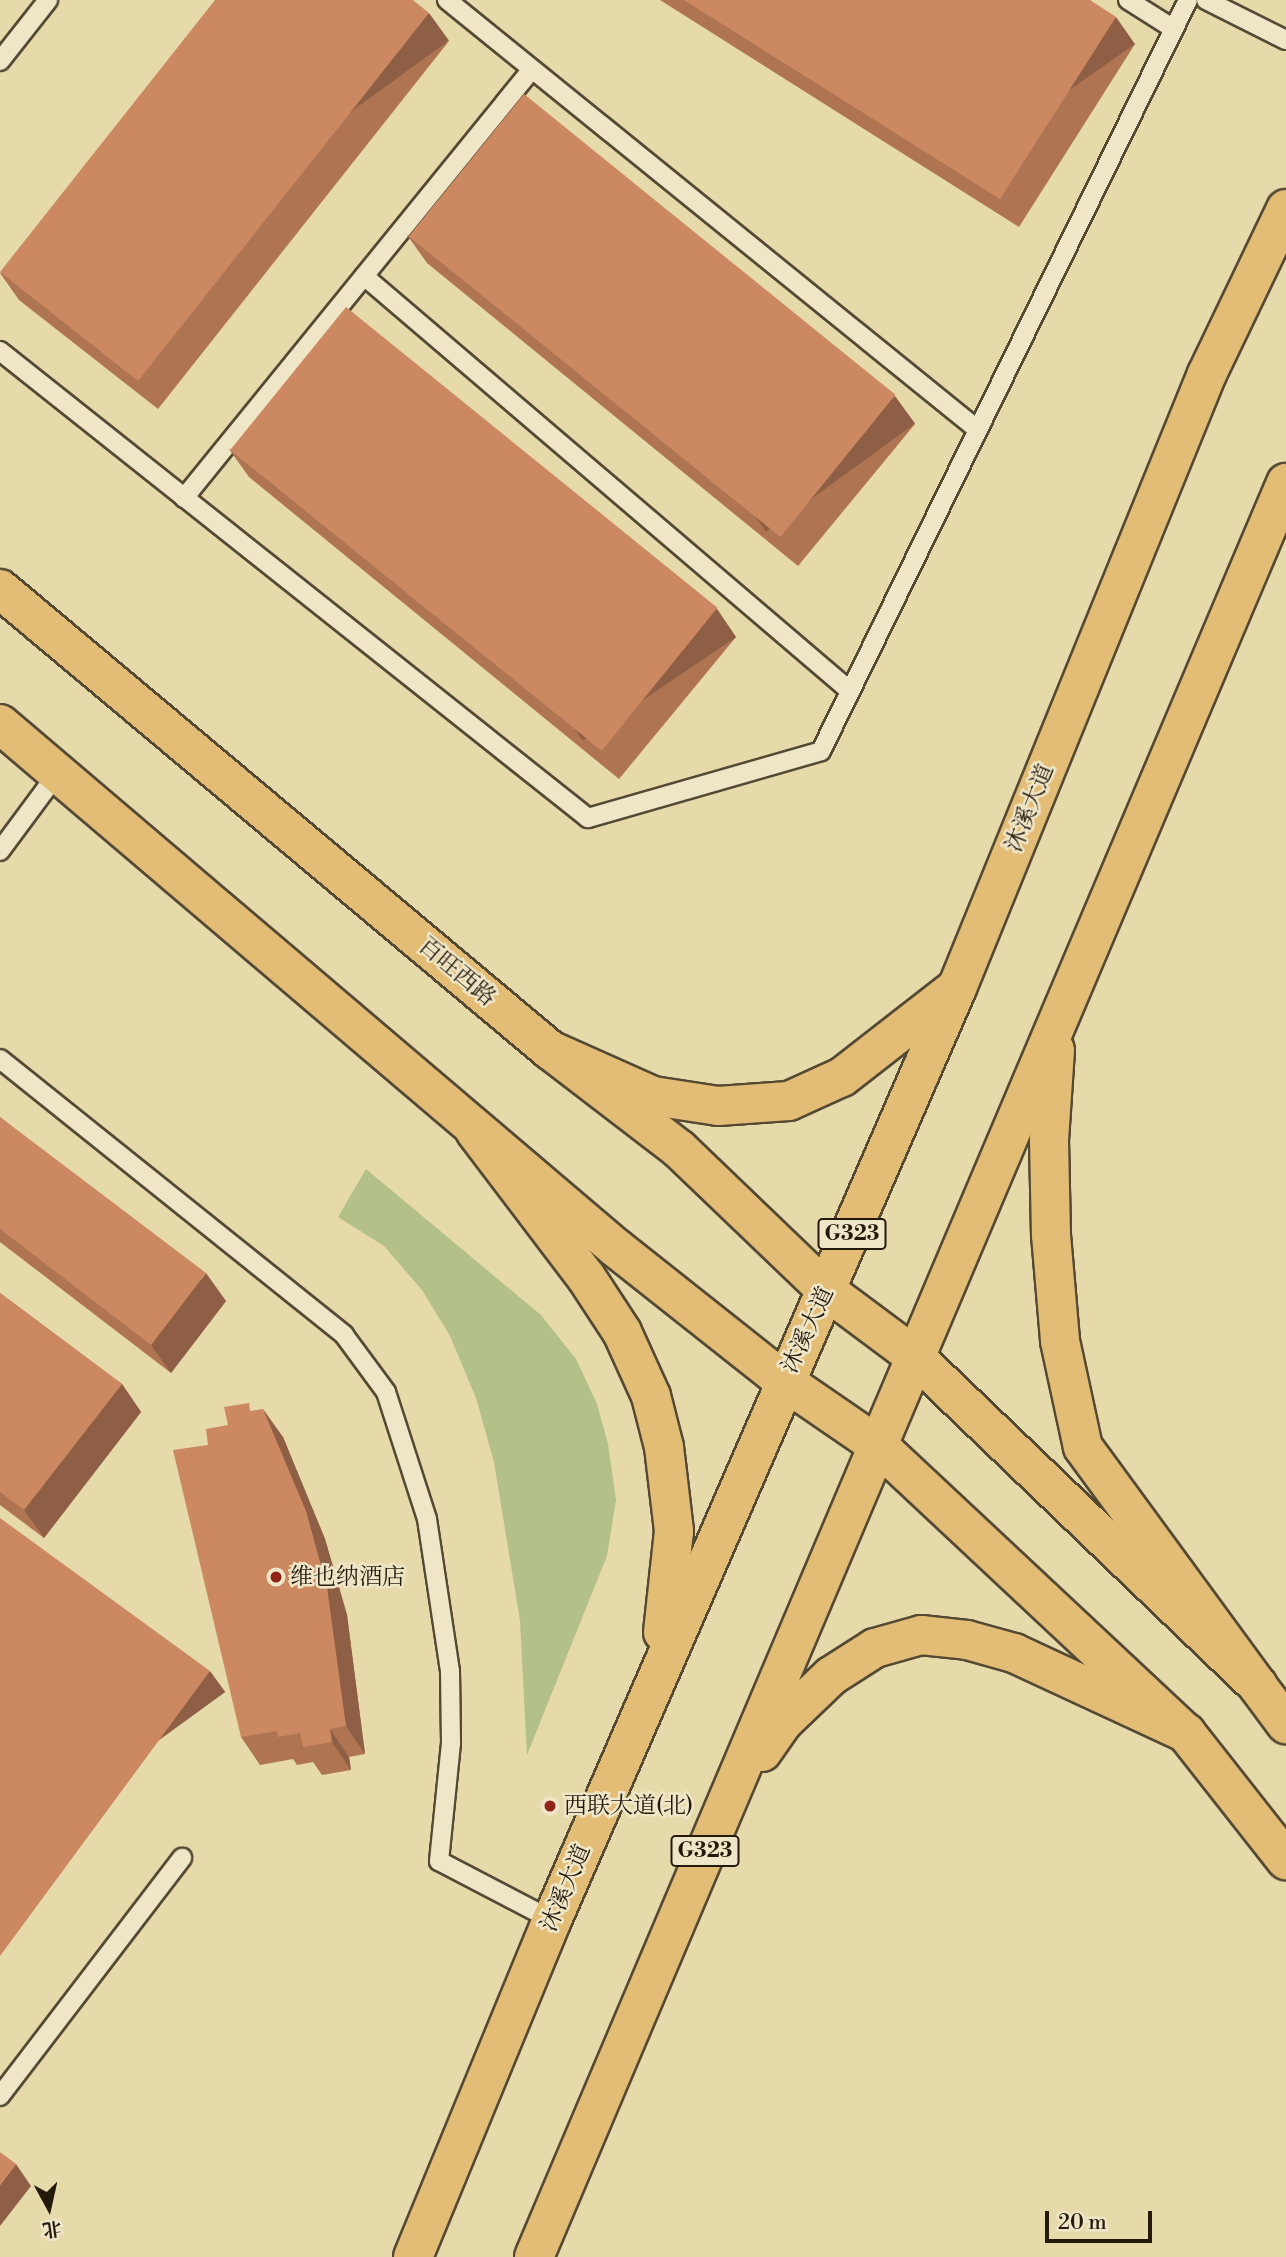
<!DOCTYPE html>
<meta charset="utf-8">
<style>
body{margin:0}
#map{position:relative;width:1286px;height:2257px;overflow:hidden;background:#e6d9aa;font-family:"Libre Bodoni","Noto Serif SC",serif}
div>[style]{position:absolute}
.green>*{inset:0;background:#b3c08a}
.roads{filter:drop-shadow(2px 0 #544a34) drop-shadow(-2px 0 #544a34) drop-shadow(0 2px #544a34) drop-shadow(0 -2px #544a34)}
.lane>*{height:18px;margin:-9px;padding:0 9px;transform-origin:9px;border-radius:9px;background:#efe6c8}
.primary>*{height:38px;margin:-19px;padding:0 19px;transform-origin:19px;border-radius:19px;background:#e3bc75}
.highway>*{height:38px;margin:-19px;padding:0 19px;transform-origin:19px;border-radius:19px;background:#e3bc75}
.wall>*{inset:0;background:#af7553}
.shaded-wall>*{inset:0;background:#8e5f44;transform-origin:0 0}
.building>*{inset:0;background:#cb8861;transform-origin:0 0}
.dots>*{width:19px;height:19px;translate:-50% -50%;box-sizing:border-box;border:4px solid #efe6c8;border-radius:50%}
span{translate:-50% -50%;white-space:nowrap;text-align:center;line-height:1.15;-webkit-text-stroke:5px #efe6c8;paint-order:stroke}
.shield-label span{padding:2px 5px;background:#efe6c8;border:2px solid;border-radius:5px;-webkit-text-stroke-width:0}
.shield-label{font-size:21px;color:#241a0c;font-weight:700}
.street-label{font-size:23px;color:#241a0c}
.poi-label{font-size:23px;color:#241a0c}
.left{translate:0 -50%;text-align:left}
.north{position:absolute;left:14px;top:2173px;width:70px;height:70px;-webkit-text-stroke:5px #efe6c8;paint-order:stroke;rotate:172deg;font-size:19px;font-weight:700;line-height:28px;text-align:center;color:#241a0c}
.north::after{content:'';display:block;margin:auto;width:24px;height:32px;background:#241a0c;clip-path:polygon(50% 0,100% 100%,50% 72%,0 100%)}
.scale{position:absolute;left:1045px;top:2211px;width:107px;height:32px;box-sizing:border-box;border:4px solid #241a0c;border-top:0;padding-left:9px;font-size:21px;line-height:24px;white-space:nowrap;color:#241a0c;-webkit-text-stroke:5px #efe6c8;paint-order:stroke}
</style>
<div id="map">
<div class="green">
<i style="clip-path:polygon(366px 1169px,541px 1315px,576px 1359px,597px 1404px,608px 1444px,616px 1500px,607px 1556px,527px 1755px,520px 1621px,494px 1462px,476px 1398px,450px 1336px,422px 1290px,384px 1246px,338px 1217px)"></i>
</div>
<div class="roads">
<div class="lane">
<i style="left:447px;top:0;width:683px;rotate:39deg"></i>
<i style="left:1128px;top:0;width:54px;rotate:32.2deg"></i>
<i style="left:1206px;top:0;width:89px;rotate:26.6deg"></i>
<i style="left:0;top:61px;width:78px;rotate:-51.8deg"></i>
<i style="left:364px;top:276px;width:639px;rotate:40.49deg"></i>
<i style="left:0;top:351px;width:751px;rotate:38.46deg"></i>
<i style="left:588px;top:818px;width:242px;rotate:-16deg"></i>
<i style="left:821px;top:751px;width:836px;rotate:-63.96deg"></i>
<i style="left:184px;top:498px;width:552px;rotate:-50.95deg"></i>
<i style="left:0;top:851px;width:96px;rotate:-53.5deg"></i>
<i style="left:0;top:1059px;width:441px;rotate:38.7deg"></i>
<i style="left:344px;top:1335px;width:71px;rotate:53.6deg"></i>
<i style="left:386px;top:1392px;width:133px;rotate:72.1deg"></i>
<i style="left:427px;top:1519px;width:154px;rotate:81.4deg"></i>
<i style="left:450px;top:1671px;width:72px;rotate:89.2deg"></i>
<i style="left:451px;top:1743px;width:119px;rotate:95.8deg"></i>
<i style="left:439px;top:1861px;width:127px;rotate:27.6deg"></i>
<i style="left:0;top:2096px;width:300px;rotate:-52.6deg"></i>
</div>
<div class="primary">
<i style="left:0;top:589px;width:718px;rotate:39.97deg"></i>
<i style="left:550px;top:1050px;width:163px;rotate:37.5deg"></i>
<i style="left:679px;top:1149px;width:205px;rotate:43.8deg"></i>
<i style="left:827px;top:1291px;width:107px;rotate:36.7deg"></i>
<i style="left:913px;top:1355px;width:477px;rotate:43.8deg"></i>
<i style="left:1257px;top:1685px;width:49px;rotate:53.4deg"></i>
<i style="left:0;top:724px;width:809px;rotate:40.39deg"></i>
<i style="left:616px;top:1248px;width:214px;rotate:38.4deg"></i>
<i style="left:784px;top:1381px;width:116px;rotate:34.5deg"></i>
<i style="left:880px;top:1447px;width:419px;rotate:43.1deg"></i>
<i style="left:1186px;top:1733px;width:162px;rotate:51.8deg"></i>
</div>
<div class="highway">
<i style="left:550px;top:1050px;width:113px;rotate:24.1deg"></i>
<i style="left:653px;top:1096px;width:66px;rotate:8.7deg"></i>
<i style="left:718px;top:1106px;width:71px;rotate:-4deg"></i>
<i style="left:789px;top:1101px;width:58px;rotate:-24.4deg"></i>
<i style="left:842px;top:1077px;width:143px;rotate:-37.9deg"></i>
<i style="left:1055px;top:1050px;width:90px;rotate:93.8deg"></i>
<i style="left:1049px;top:1140px;width:95px;rotate:88.8deg"></i>
<i style="left:1051px;top:1235px;width:106px;rotate:85.1deg"></i>
<i style="left:1060px;top:1341px;width:108px;rotate:77.8deg"></i>
<i style="left:1083px;top:1447px;width:295px;rotate:53.8deg"></i>
<i style="left:475px;top:1131px;width:183px;rotate:52.8deg"></i>
<i style="left:586px;top:1277px;width:66px;rotate:56.8deg"></i>
<i style="left:622px;top:1332px;width:70px;rotate:65.6deg"></i>
<i style="left:651px;top:1396px;width:53px;rotate:75.7deg"></i>
<i style="left:664px;top:1447px;width:85px;rotate:83.2deg"></i>
<i style="left:674px;top:1531px;width:102px;rotate:96.2deg"></i>
<i style="left:762px;top:1752px;width:35px;rotate:-55deg"></i>
<i style="left:782px;top:1723px;width:68px;rotate:-43.8deg"></i>
<i style="left:831px;top:1676px;width:52px;rotate:-32.5deg"></i>
<i style="left:875px;top:1648px;width:48px;rotate:-15.8deg"></i>
<i style="left:921px;top:1635px;width:46px;rotate:6.2deg"></i>
<i style="left:967px;top:1640px;width:49px;rotate:15.5deg"></i>
<i style="left:1014px;top:1653px;width:190px;rotate:24.9deg"></i>
<i style="left:413px;top:2257px;width:365px;rotate:-67.6deg"></i>
<i style="left:552px;top:1920px;width:1016px;rotate:-66.51deg"></i>
<i style="left:957px;top:988px;width:663px;rotate:-67.85deg"></i>
<i style="left:1207px;top:374px;width:183px;rotate:-64.4deg"></i>
<i style="left:534px;top:2257px;width:1927px;rotate:-67.03deg"></i>
</div>
</div>
<div class="wall">
<i style="clip-path:polygon(660px 0,1090px 0,1135px 44px,1019px 227px)"></i>
<i style="clip-path:polygon(449px 41px,158px 409px,19px 300px,0 273px)"></i>
<i style="clip-path:polygon(407px 235px,915px 424px,798px 566px,427px 263px)"></i>
<i style="clip-path:polygon(229px 449px,717px 609px,736px 637px,619px 779px,249px 477px)"></i>
<i style="clip-path:polygon(0 1117px,226px 1301px,171px 1373px,0 1242px)"></i>
<i style="clip-path:polygon(0 1293px,122px 1384px,141px 1412px,44px 1538px,0 1505px)"></i>
<i style="clip-path:polygon(254px 1411px,283px 1437px,325px 1539px,347px 1615px,365px 1754px,349px 1757px,351px 1770px,322px 1775px,313px 1762px,297px 1765px,293px 1759px,260px 1765px,241px 1737px,208px 1445px,228px 1425px)"></i>
</div>
<div class="shaded-wall">
<i style="left:429px;top:13px;width:34px;height:469px;rotate:54deg"></i>
<i style="left:1116px;top:17px;width:33px;height:216px;rotate:55deg"></i>
<i style="left:895px;top:396px;width:34px;height:184px;rotate:54deg"></i>
<i style="left:717px;top:609px;width:34px;height:185px;rotate:56deg"></i>
<i style="clip-path:polygon(206px 1273px,226px 1301px,171px 1373px,151px 1345px)"></i>
<i style="clip-path:polygon(122px 1384px,141px 1412px,44px 1538px,24px 1510px)"></i>
<i style="clip-path:polygon(263px 1409px,283px 1437px,325px 1539px,347px 1615px,365px 1754px,346px 1726px)"></i>
<i style="left:210px;top:1671px;width:26px;height:354px;rotate:54deg"></i>
<i style="clip-path:polygon(330px 1729px,349px 1757px,351px 1770px,332px 1742px)"></i>
<i style="clip-path:polygon(16px 2164px,31px 2186px,0 2226px,0 2185px)"></i>
</div>
<div class="building">
<i style="clip-path:polygon(215px 0,413px 0,429px 13px,138px 381px,0 272px)"></i>
<i style="clip-path:polygon(684px 0,1090px 0,1116px 17px,1000px 199px)"></i>
<i style="left:524px;top:94px;width:478px;height:183px;rotate:39deg"></i>
<i style="left:346px;top:307px;width:478px;height:184px;rotate:39deg"></i>
<i style="clip-path:polygon(0 1117px,206px 1273px,151px 1345px,0 1229px)"></i>
<i style="clip-path:polygon(0 1293px,122px 1384px,24px 1510px,0 1492px)"></i>
<i style="clip-path:polygon(249px 1403px,250px 1411px,263px 1409px,306px 1511px,327px 1587px,346px 1726px,330px 1729px,332px 1742px,303px 1747px,300px 1733px,278px 1737px,277px 1731px,241px 1737px,173px 1450px,208px 1445px,206px 1429px,228px 1425px,224px 1407px)"></i>
<i style="clip-path:polygon(0 1518px,210px 1671px,0 1956px)"></i>
<i style="clip-path:polygon(0 2152px,16px 2164px,0 2185px)"></i>
</div>
<div class="dots">
<i style="left:276px;top:1577px;background:#8f2418"></i>
<i style="left:550px;top:1806px;background:#8f2418"></i>
</div>
<div class="shield-label">
<span style="left:852px;top:1234px">G323</span>
<span style="left:705px;top:1851px">G323</span>
</div>
<div class="street-label">
<span style="left:1030px;top:808px;rotate:-68deg">沐溪大道</span>
<span style="left:457px;top:972px;rotate:40deg">百旺西路</span>
<span style="left:808px;top:1330px;rotate:-65deg">沐溪大道</span>
<span style="left:566px;top:1888px;rotate:-67deg">沐溪大道</span>
</div>
<div class="poi-label">
<span class="left" style="left:290px;top:1577px">维也纳酒店</span>
<span class="left" style="left:564px;top:1806px">西联大道(北)</span>
</div>
<div class="north">北</div>
<div class="scale">20 m</div>
</div>
